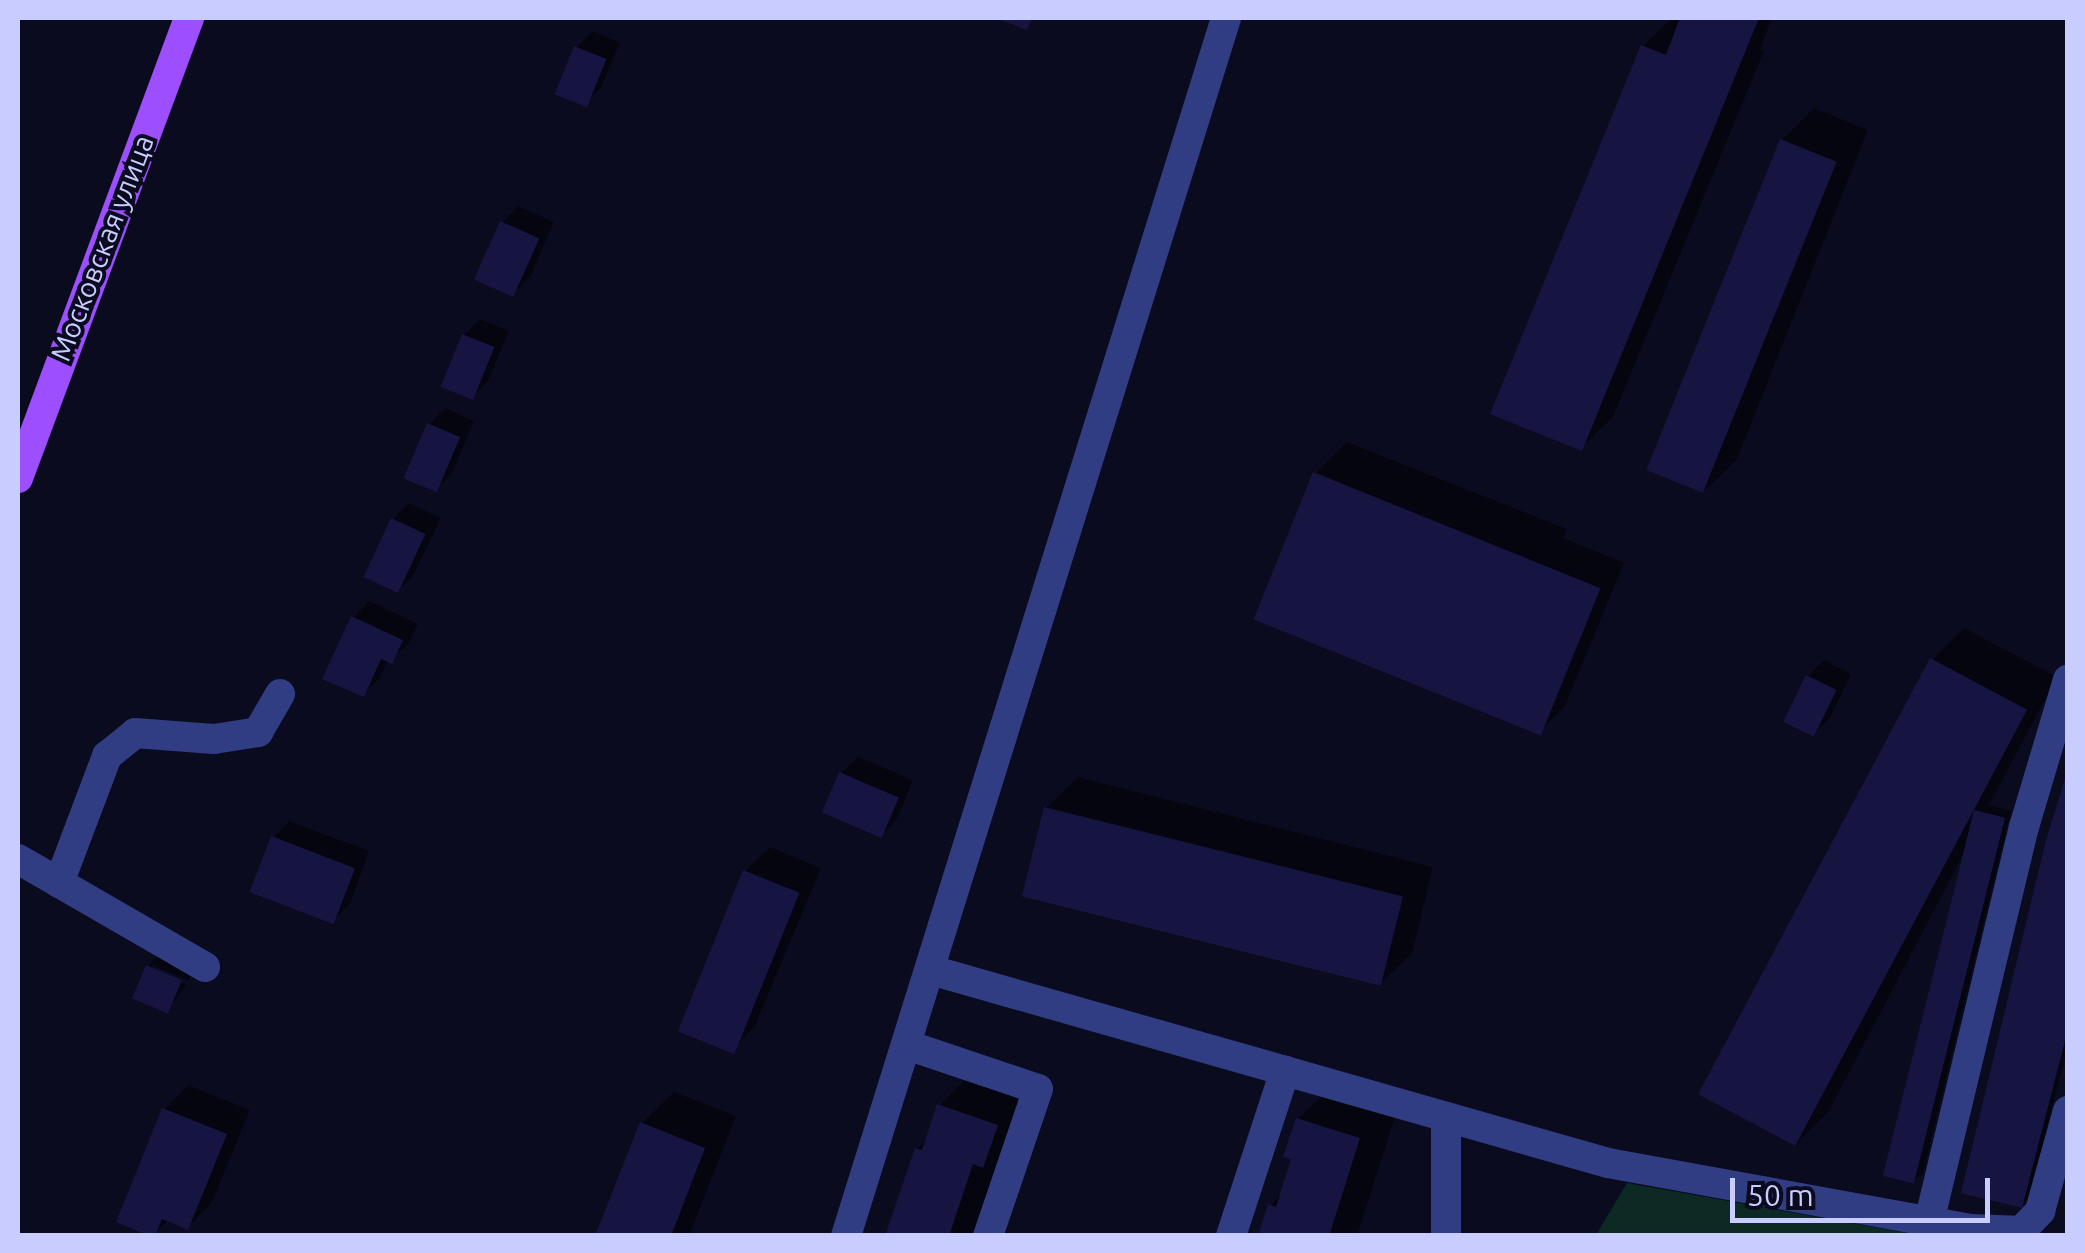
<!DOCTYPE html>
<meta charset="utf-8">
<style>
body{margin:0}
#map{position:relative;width:2085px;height:1253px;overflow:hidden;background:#0a0b1f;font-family:Ubuntu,sans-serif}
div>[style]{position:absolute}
.green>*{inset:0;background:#0d2923}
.shadow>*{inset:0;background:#0007}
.building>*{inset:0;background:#161541;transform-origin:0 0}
.minor>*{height:30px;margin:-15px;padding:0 15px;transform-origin:15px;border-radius:15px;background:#313d82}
.major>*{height:30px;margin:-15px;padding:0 15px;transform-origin:15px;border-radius:15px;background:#9d4fff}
span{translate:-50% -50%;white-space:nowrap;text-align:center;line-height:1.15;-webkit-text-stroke:8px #0a0b1f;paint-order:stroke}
.street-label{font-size:28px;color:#c8ccff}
.frame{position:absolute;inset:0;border:20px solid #c8ccff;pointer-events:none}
.scale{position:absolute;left:1730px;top:1178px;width:260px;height:45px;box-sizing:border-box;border:5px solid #c8ccff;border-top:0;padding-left:12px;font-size:30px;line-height:35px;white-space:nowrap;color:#c8ccff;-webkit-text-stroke:8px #0a0b1f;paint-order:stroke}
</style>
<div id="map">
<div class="green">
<i style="clip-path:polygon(1627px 1183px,1918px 1235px,1596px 1235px)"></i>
</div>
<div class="shadow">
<i style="clip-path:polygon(1672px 18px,1772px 18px,1760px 49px,1764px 51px,1613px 417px,1581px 448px,1643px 46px)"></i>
<i style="clip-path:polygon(593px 31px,620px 43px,600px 89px,583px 105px,577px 47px)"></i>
<i style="clip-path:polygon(1814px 108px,1868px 130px,1737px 459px,1705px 491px,1782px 140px)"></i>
<i style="clip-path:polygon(518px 206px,554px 222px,530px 277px,513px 294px,502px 223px)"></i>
<i style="clip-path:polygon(480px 319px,509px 331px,488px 381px,472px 397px,464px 335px)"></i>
<i style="clip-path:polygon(445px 408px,474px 421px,452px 473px,436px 489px,429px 425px)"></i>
<i style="clip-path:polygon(1347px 442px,1567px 529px,1563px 538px,1624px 563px,1565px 706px,1540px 731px,1315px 474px)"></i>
<i style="clip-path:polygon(409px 503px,441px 518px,414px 574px,398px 591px,393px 519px)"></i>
<i style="clip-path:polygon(369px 601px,418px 624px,408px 645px,388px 660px,380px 678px,363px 694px,353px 618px)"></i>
<i style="clip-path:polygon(1964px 628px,2057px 677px,1989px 805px,2011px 811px,1923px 1173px,1915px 1180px,1963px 855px,1829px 1111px,1797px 1143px,1932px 660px)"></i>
<i style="clip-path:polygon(1824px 660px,1851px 674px,1830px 718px,1814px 734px,1808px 676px)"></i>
<i style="clip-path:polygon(858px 757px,913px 780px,897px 819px,881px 836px,841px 773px)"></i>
<i style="clip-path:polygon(2068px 776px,2068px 1046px,2029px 1198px,2021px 1205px)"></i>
<i style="clip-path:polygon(1078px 777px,1433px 867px,1412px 953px,1380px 984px,1046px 808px)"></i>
<i style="clip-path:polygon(289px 821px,369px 851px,350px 904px,333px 920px,273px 838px)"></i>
<i style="clip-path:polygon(770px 847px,821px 868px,755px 1026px,731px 1051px,745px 871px)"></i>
<i style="clip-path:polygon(164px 950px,196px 964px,189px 981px,152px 965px,152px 970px,187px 985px,167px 1010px,148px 966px)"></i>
<i style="clip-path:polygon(983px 1061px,1040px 1081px,976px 1236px,887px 1236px,917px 1149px,928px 1139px,940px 1105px)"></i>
<i style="clip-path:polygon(1342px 1076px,1402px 1095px,1357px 1236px,1261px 1236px,1270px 1206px,1283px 1192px,1294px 1158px,1298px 1119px)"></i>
<i style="clip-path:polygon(188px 1085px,250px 1110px,212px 1202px,188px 1227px,169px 1219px,154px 1234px,164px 1110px)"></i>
<i style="clip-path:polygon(674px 1092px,736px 1116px,689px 1236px,598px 1236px,642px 1123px)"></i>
</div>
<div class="building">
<i style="clip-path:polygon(996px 18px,1032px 18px,1027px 30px)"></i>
<i style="clip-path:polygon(1680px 18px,1759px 18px,1582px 451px,1490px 414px,1641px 45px,1666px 55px)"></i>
<i style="left:574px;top:46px;width:35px;height:52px;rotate:22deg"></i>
<i style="left:1780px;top:139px;width:61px;height:357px;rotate:22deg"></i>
<i style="left:500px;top:221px;width:43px;height:64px;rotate:24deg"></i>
<i style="left:462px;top:334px;width:35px;height:57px;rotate:22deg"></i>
<i style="left:427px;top:423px;width:36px;height:60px;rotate:23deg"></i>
<i style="left:1313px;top:472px;width:310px;height:159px;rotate:22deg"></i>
<i style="left:391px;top:518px;width:38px;height:65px;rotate:25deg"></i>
<i style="clip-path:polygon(351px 616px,403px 640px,392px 664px,381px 659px,364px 697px,322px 679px)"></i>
<i style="left:1930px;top:658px;width:110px;height:494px;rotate:28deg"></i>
<i style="left:1806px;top:675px;width:34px;height:52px;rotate:26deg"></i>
<i style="clip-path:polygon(2068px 769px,2068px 1029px,2022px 1208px,1961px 1193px,2046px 840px)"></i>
<i style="left:839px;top:772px;width:65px;height:44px;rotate:23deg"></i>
<i style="left:1044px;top:807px;width:370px;height:92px;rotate:14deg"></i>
<i style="left:1974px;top:810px;width:32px;height:377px;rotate:14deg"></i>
<i style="left:271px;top:836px;width:90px;height:60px;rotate:21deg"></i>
<i style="left:743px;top:870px;width:61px;height:174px;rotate:22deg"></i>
<i style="left:146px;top:965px;width:39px;height:36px;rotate:23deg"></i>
<i style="clip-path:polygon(937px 1104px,998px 1125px,983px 1168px,973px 1164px,949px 1236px,885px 1236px,915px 1148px,922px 1150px)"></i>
<i style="clip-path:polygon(162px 1108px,227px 1134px,188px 1230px,162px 1219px,155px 1236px,150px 1236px,116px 1222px)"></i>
<i style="clip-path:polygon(1296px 1118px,1360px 1138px,1329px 1236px,1258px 1236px,1268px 1204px,1276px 1207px,1291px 1159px,1283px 1157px)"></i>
<i style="clip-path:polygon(640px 1122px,705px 1148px,671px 1236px,595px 1236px)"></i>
</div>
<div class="minor">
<i style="left:18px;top:859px;width:216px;rotate:30deg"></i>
<i style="left:59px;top:883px;width:136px;rotate:-69.3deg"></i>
<i style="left:107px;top:756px;width:36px;rotate:-39deg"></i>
<i style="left:135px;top:733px;width:79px;rotate:4.3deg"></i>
<i style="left:214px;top:739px;width:45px;rotate:-9deg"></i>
<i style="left:258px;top:732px;width:44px;rotate:-59.9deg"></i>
<i style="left:931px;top:970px;width:704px;rotate:15.91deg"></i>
<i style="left:1608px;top:1163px;width:370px;rotate:10.3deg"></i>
<i style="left:1972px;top:1229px;width:49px;rotate:2.3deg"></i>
<i style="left:2021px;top:1231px;width:28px;rotate:-46deg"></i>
<i style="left:2040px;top:1211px;width:104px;rotate:-74.4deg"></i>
<i style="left:907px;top:1045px;width:138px;rotate:18.6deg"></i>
<i style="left:1038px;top:1089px;width:155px;rotate:108.8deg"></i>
<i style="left:1446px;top:1117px;width:119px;rotate:90deg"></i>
<i style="left:1929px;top:1222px;width:406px;rotate:-76.5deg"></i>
<i style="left:2024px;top:827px;width:154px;rotate:-73.4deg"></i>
<i style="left:846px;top:1236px;width:1276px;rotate:-72.67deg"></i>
<i style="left:1231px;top:1236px;width:174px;rotate:-71.9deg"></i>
</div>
<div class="major">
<i style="left:18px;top:478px;width:491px;rotate:-69.6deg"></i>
</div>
<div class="street-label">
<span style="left:102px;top:248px;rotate:-69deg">Московская улица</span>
</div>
<div class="frame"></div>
<div class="scale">50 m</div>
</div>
